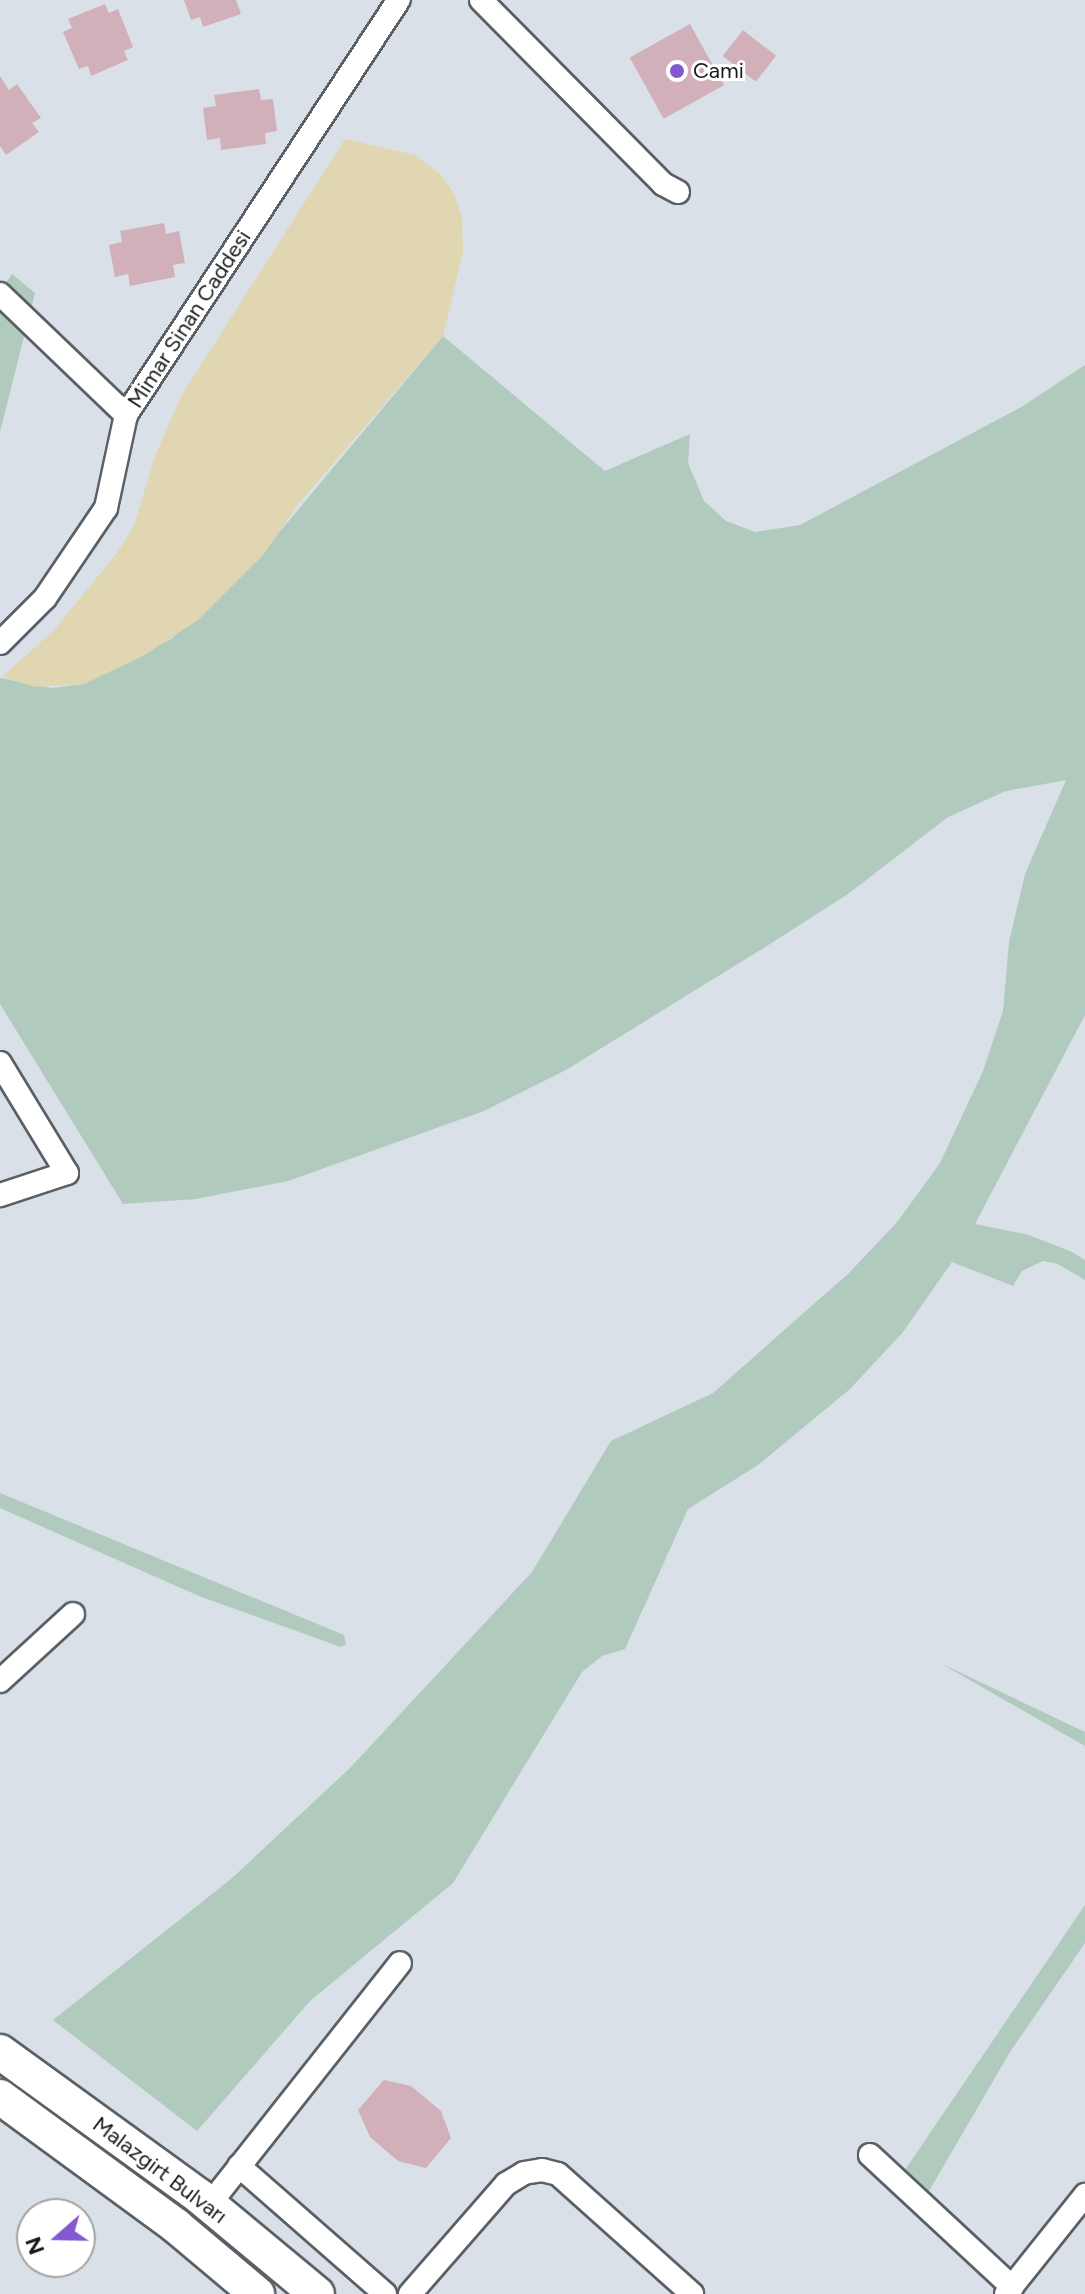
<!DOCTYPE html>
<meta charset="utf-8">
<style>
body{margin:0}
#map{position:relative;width:1085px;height:2294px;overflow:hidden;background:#d9e0e7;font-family:Figtree,sans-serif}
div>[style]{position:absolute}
.green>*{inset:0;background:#b0cabd}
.sand>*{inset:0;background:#e0d6b1}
.building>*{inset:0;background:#d2b0ba;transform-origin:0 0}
.roads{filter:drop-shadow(2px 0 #5a6065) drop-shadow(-2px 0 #5a6065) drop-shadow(0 2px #5a6065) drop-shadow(0 -2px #5a6065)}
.minor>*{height:22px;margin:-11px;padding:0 11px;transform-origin:11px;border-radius:11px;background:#fff}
.highway>*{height:34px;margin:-17px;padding:0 17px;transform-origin:17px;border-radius:17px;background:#fff}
.dots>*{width:22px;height:22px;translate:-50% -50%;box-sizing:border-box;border:4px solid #fff;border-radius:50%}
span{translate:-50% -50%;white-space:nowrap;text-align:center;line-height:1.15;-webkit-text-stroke:6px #fff;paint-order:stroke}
.poi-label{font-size:22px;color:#181b1d}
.left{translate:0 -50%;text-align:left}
.street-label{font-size:22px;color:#181b1d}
.north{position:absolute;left:16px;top:2198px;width:80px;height:80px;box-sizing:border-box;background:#fff;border:2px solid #a3a4a5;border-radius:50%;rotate:250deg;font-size:22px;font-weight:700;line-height:32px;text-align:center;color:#181b1d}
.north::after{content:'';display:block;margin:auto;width:28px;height:36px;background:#8458d1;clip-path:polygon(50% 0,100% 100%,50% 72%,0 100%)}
</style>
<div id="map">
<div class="green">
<i style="clip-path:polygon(12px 274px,35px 293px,0 432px,0 292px)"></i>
<i style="clip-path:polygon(443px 336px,605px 471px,690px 434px,688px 463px,704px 501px,726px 521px,755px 532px,800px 525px,1023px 406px,1085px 365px,1085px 1015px,975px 1224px,1029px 1235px,1072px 1252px,1085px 1260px,1085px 1280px,1058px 1264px,1043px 1261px,1022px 1271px,1013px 1286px,952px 1262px,903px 1332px,850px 1389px,758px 1465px,688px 1509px,625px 1649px,602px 1656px,582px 1672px,453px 1883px,310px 2001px,197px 2131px,53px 2020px,231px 1879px,350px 1768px,532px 1572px,611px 1441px,713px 1393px,849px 1273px,898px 1221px,940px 1163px,983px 1071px,1003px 1011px,1009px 942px,1025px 874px,1066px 780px,1006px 791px,948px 817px,848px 894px,770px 944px,566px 1070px,484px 1111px,288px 1181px,196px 1199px,123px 1204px,0 1004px,0 678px,52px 688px,84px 684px,171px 639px,282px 529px)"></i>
<i style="clip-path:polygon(0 1493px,344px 1635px,346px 1644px,341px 1647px,199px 1596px,0 1508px)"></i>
<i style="clip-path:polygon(940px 1663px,1085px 1732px,1085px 1746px)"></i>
<i style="clip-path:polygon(1085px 1905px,1085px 1943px,1010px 2052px,918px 2210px,890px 2192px)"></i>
</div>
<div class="sand">
<i style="clip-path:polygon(345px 139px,415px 155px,439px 173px,454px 193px,462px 218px,463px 252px,443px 336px,299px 503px,264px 554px,198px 620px,143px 656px,84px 684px,35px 687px,2px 677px,54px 630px,117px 553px,134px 526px,155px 456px,181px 396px)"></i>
</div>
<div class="building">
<i style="clip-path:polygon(184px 0,236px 0,241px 14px,203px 27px,200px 17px,191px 20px)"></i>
<i style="clip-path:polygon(105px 4px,109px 13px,118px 9px,133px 47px,124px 51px,128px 60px,91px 76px,88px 66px,79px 69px,63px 32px,72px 28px,68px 19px)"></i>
<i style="left:690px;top:24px;width:70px;height:69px;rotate:61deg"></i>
<i style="left:743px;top:30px;width:42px;height:33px;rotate:38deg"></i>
<i style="clip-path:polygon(0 76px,9px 90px,17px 84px,41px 118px,32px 123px,39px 132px,6px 155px,0 146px)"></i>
<i style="clip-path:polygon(259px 89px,261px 100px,273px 99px,277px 131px,265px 133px,266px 144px,221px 150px,220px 138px,207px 140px,203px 108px,216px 106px,214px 95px)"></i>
<i style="clip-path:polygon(164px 223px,166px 234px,179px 231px,185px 263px,173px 265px,175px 277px,130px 286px,128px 274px,115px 277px,109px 245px,122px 242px,120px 231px)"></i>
<i style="clip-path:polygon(384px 2080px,411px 2086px,441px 2111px,451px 2138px,426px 2168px,398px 2161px,370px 2137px,358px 2110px)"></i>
</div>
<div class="roads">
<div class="minor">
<i style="left:481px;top:0;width:259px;rotate:45.3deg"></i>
<i style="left:663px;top:184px;width:17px;rotate:28deg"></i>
<i style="left:0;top:294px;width:175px;rotate:43.8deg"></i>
<i style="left:0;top:643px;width:64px;rotate:-45deg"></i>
<i style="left:45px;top:598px;width:109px;rotate:-55.9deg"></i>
<i style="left:106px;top:508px;width:95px;rotate:-77.9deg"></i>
<i style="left:126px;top:415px;width:497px;rotate:-56.7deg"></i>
<i style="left:0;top:1063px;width:129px;rotate:58.7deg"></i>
<i style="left:67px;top:1173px;width:71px;rotate:161.8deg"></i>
<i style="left:0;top:1681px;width:99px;rotate:-42.5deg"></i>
<i style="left:870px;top:2155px;width:194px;rotate:42.9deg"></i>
<i style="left:239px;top:2166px;width:194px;rotate:41.2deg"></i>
<i style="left:209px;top:2205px;width:308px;rotate:-51.7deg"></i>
<i style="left:410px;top:2294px;width:146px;rotate:-48.9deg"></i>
<i style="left:506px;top:2184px;width:21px;rotate:-31deg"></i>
<i style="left:524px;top:2173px;width:18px;rotate:-9deg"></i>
<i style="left:542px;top:2170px;width:16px;rotate:14deg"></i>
<i style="left:558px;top:2174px;width:180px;rotate:41.8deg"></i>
<i style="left:1006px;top:2294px;width:127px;rotate:-51.4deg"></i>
</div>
<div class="highway">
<i style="left:0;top:2052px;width:247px;rotate:35.9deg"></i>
<i style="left:200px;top:2197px;width:152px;rotate:39.7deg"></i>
<i style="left:0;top:2097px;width:218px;rotate:36.2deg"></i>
<i style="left:176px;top:2226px;width:106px;rotate:40deg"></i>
</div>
</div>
<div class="dots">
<i style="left:677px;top:71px;background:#8458d1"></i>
</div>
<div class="poi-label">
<span class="left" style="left:693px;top:71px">Cami</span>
</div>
<div class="street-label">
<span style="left:189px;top:319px;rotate:-57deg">Mimar Sinan Caddesi</span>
<span style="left:160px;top:2170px;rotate:37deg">Malazgirt Bulvarı</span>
</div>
<div class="north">N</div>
</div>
